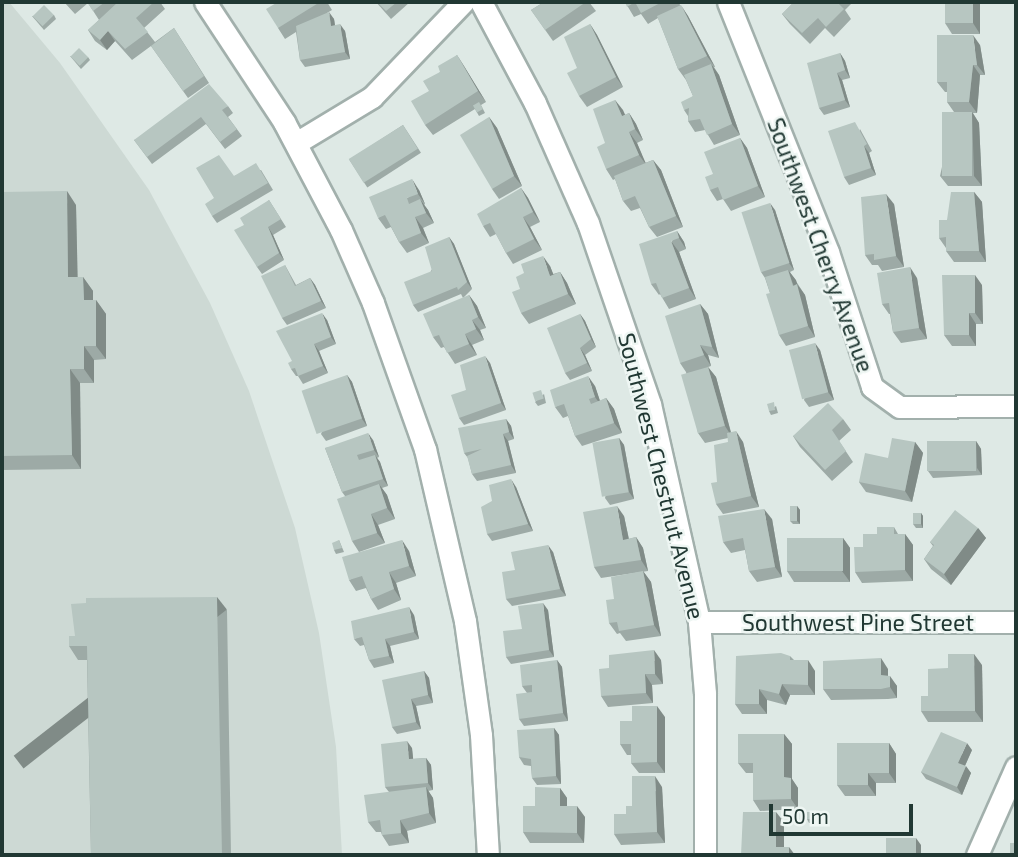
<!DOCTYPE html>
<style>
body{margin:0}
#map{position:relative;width:1018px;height:857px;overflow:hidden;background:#dee9e5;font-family:"Exo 2",sans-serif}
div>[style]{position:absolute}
.built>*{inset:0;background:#cdd9d4}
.roads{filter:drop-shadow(2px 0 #a2b0ac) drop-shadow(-2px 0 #a2b0ac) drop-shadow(0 2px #a2b0ac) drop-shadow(0 -2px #a2b0ac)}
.minor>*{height:21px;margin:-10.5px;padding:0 10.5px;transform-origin:10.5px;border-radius:10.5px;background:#fff}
.wall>*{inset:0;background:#9daaa6;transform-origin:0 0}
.shaded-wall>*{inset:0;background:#808b87;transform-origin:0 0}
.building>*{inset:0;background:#b7c6c1;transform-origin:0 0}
span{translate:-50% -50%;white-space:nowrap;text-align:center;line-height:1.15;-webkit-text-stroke:5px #eef6f3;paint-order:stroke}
.street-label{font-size:23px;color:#213833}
.frame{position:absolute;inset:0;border:4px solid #213833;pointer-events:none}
.scale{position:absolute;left:769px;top:804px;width:144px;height:32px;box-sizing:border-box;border:4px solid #213833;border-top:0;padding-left:9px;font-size:21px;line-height:24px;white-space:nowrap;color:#213833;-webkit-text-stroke:5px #eef6f3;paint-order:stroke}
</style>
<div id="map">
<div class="built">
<i style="clip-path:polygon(2px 2px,9px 2px,60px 63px,149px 190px,210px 303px,249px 391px,295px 528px,319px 633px,336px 747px,342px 855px,2px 855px)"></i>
</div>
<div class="roads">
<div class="minor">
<i style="left:205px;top:2px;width:144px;rotate:56.6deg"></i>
<i style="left:284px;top:122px;width:122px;rotate:62.2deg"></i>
<i style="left:341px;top:230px;width:80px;rotate:66.3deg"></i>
<i style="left:373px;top:303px;width:155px;rotate:70.4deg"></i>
<i style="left:425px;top:449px;width:177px;rotate:76.9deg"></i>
<i style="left:465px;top:621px;width:115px;rotate:82deg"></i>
<i style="left:481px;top:735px;width:120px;rotate:86.7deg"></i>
<i style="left:481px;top:2px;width:115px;rotate:61.9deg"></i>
<i style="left:535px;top:103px;width:131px;rotate:66.2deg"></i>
<i style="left:588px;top:223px;width:191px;rotate:71.1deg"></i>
<i style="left:650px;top:404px;width:223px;rotate:77.3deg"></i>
<i style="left:699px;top:622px;width:71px;rotate:85.2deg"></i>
<i style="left:705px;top:693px;width:162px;rotate:90deg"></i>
<i style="left:728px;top:2px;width:269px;rotate:68.2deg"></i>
<i style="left:828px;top:252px;width:142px;rotate:71.9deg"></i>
<i style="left:872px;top:387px;width:34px;rotate:36deg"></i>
<i style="left:900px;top:407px;width:116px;rotate:-0.5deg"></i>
<i style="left:296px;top:143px;width:89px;rotate:-31.2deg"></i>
<i style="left:372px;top:97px;width:132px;rotate:-46.2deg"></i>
<i style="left:699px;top:622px;width:317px"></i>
<i style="left:977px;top:855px;width:96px;rotate:-66.1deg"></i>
</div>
</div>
<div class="wall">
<i style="clip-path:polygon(64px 2px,160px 2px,165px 9px,144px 28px,155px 42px,174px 28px,209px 83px,188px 98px,151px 46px,132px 60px,115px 41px,107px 50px,95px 41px,88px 30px,99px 20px,88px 3px,75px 14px)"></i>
<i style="clip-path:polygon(278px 2px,327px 2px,332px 10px,327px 13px,334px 19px,335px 25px,345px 31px,350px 59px,305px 67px,300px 60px,296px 32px,285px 39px,278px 28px)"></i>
<i style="clip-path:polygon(376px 2px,410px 2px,391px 19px)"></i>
<i style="clip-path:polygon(544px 2px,589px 2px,596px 11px,553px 41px,531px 10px)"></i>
<i style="clip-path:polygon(625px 2px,678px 2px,688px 16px,715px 67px,714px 67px,719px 75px,740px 135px,714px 145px,705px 130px,695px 132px,688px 121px,688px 116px,684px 110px,693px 96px,686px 80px,678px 69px,658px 18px,648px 24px,641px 14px,634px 17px)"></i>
<i style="clip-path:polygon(794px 2px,853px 2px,845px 10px,851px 19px,834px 37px,825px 28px,810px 44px,790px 24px,782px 14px)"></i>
<i style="clip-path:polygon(980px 2px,980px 34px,952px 34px,945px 23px)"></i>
<i style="clip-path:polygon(54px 15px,56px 19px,44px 30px,32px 16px)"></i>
<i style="clip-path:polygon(590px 24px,597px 35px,623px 87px,587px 107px,579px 96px,577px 68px)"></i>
<i style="clip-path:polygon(980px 45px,985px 75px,980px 75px,977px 113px,973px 113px,979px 123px,982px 186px,948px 186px,940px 176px,954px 112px,947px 102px,947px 92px,945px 92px,937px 82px)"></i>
<i style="clip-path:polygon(840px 53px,845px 61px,850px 78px,842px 80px,850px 107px,824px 115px,819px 108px)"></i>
<i style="clip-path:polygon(457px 55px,486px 102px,481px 105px,485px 113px,479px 116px,475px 109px,433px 135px,425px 125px,429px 91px,440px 72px)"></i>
<i style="clip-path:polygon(70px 56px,88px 57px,90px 60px,81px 69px)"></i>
<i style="clip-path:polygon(615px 100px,625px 115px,629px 113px,636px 124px,643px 140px,637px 143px,645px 163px,653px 160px,661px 170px,683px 227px,657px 237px,649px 227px,640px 208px,631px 211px,623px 201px,615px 179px,613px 180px,606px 169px,605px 143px)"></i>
<i style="clip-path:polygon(228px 106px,233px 113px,228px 117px,242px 136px,225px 149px,206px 124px,152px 164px,134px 140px)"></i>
<i style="clip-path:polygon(489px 117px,497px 128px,522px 186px,499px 199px,492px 189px)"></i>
<i style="left:403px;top:125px;width:33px;height:64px;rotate:57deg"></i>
<i style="clip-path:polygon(860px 129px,872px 151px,869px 153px,876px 175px,849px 185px,844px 177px)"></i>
<i style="clip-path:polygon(740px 138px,747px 148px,765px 197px,731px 211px,723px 199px,717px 201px,710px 190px,713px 174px)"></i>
<i style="clip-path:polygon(261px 170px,273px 190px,217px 223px,212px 216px,214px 198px,234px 176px)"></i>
<i style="clip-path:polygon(521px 188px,528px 198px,540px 222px,530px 227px,542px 250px,513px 264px,506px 253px,496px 234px,490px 237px,483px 226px)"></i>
<i style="clip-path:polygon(419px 190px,425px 204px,424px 205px,428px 210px,434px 223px,423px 228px,429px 243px,407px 253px,399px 242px,391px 227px,386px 229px,378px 218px)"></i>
<i style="clip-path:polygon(2px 192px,76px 205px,77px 277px,83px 277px,93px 291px,93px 300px,96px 300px,106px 314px,106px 359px,94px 360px,94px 383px,80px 383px,81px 469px,2px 470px)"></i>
<i style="clip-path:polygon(974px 192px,982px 202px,986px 262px,954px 262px,946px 251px,946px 248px,939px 238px,947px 220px)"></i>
<i style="clip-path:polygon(269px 200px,286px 227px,273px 235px,284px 260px,262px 274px,257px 267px,244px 225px)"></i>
<i style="clip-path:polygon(894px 204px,904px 267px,882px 271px,878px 265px,872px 265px,865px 255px)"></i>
<i style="clip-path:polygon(775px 210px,794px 270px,790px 272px,805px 295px,815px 337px,786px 346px,779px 335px,770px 293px,765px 278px,761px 272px)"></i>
<i style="clip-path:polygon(677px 231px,684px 242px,686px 249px,679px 252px,696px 299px,669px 309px,660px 294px,659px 295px,651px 284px)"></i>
<i style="clip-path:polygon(449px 237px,454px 244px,472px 289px,463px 298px,461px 294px,418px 312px,413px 305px)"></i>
<i style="clip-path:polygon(285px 265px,296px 285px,310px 278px,315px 285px,326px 308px,287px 325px,282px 318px)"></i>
<i style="clip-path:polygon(550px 266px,553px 274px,560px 272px,567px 283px,576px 304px,529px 324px,521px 313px,520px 289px)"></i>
<i style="clip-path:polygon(917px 278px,927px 339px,901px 343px,893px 332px,890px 314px,889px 314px,882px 304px)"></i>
<i style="clip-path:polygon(982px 285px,983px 324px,976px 324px,976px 346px,952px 346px,944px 335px)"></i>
<i style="clip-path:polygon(469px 295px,477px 306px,486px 328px,480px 330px,484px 340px,472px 345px,477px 355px,455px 364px,444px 347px,441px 348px,433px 337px)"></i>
<i style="clip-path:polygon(700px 304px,708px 314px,719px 358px,708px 355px,711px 366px,708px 367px,716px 377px,731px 432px,743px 442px,759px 507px,723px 514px,716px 504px,717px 482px,728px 442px,728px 438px,705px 443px,698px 433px,686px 372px,680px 363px)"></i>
<i style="clip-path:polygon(580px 314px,585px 321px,596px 347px,585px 355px,592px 371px,570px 380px,565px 373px)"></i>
<i style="clip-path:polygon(327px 320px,336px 344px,319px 351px,328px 373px,303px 384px,298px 376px,296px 376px,291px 369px,292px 361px)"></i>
<i style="clip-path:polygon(820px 350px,834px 400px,809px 407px,804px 400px)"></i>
<i style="clip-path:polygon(490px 363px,506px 410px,464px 425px,459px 418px,466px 390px)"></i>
<i style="clip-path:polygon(347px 375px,352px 382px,367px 426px,326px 441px,321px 434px)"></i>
<i style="clip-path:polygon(595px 386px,600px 401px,606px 398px,614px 409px,622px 433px,582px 446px,575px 436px,568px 416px,563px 418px,555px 407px)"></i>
<i style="clip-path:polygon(544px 394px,546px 403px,538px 406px,535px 402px)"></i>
<i style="clip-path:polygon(776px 406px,778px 413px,771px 415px,769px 411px)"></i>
<i style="clip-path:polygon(506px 419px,511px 426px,514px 439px,508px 441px,516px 473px,477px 481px,472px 474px,468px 458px,464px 453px)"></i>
<i style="clip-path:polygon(843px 419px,851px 430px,839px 441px,853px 462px,832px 481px,800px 447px,793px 436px)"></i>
<i style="clip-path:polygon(619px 438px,624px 445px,634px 499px,610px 505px,605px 498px)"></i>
<i style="clip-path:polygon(373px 440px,379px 457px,377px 458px,380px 462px,388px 486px,382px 488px,387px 495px,395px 519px,378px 525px,385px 543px,359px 552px,352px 541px,345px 496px,342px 492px,325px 448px)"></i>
<i style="clip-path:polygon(976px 441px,981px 449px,982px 475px,933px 478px,928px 471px)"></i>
<i style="clip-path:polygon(915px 442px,923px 453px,912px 502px,866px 492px,859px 482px,888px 458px)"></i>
<i style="clip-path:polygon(516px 487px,533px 531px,492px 541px,487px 534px,492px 501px)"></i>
<i style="clip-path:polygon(797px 506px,800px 510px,800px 524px,793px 524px,790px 521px)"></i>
<i style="clip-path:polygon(921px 513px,923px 516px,923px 528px,916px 528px,913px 524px)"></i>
<i style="clip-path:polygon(624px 516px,629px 539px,636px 537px,643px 548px,648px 571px,601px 578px,594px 567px)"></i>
<i style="clip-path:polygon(772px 519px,782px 577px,757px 582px,749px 571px,745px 550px,731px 553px,723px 542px)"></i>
<i style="clip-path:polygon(894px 527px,898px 534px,905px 534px,913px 545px,913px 581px,862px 583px,855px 572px,863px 547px,877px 534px)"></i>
<i style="clip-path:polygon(978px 528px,986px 538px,951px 585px,931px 569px,924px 559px,933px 546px,930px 542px)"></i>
<i style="clip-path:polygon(843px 538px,850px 548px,850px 582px,794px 582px,787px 571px)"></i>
<i style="clip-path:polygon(339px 540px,344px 552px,336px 554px,334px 550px)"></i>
<i style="clip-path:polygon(409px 551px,416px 576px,396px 583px,401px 600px,378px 610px,371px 599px,366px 588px,356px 591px,349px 580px)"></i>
<i style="clip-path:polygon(553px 552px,566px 596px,512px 606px,506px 599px,515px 570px)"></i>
<i style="clip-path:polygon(643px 571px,651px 582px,661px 636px,626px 641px,620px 633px,617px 634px,609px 623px,614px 599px)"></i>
<i style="clip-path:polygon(86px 603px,227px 610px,231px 855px,91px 855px,87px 660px,78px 660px,69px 646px,75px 636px)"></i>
<i style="clip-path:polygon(548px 610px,554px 657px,511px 664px,506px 657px,522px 629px)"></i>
<i style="clip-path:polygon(414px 615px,419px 639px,390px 646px,394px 663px,374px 668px,369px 660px,364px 645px,360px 646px,354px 639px)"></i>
<i style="clip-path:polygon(790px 656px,794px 660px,815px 671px,815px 695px,790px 695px,786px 705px,767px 700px,767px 714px,742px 714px,735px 704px)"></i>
<i style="clip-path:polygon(557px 660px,562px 667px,568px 721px,524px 726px,519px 719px,527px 693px,522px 686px)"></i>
<i style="clip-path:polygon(661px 660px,663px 684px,652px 685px,653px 703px,608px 707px,601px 696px,609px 668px)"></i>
<i style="clip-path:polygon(982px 665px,983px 722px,928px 722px,921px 711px,928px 696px,948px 668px)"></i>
<i style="clip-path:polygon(888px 669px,888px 676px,897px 686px,897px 698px,888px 699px,831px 700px,823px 689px)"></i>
<i style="clip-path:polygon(424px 671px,429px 678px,433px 703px,416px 706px,421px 729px,397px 734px,392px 727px)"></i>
<i style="clip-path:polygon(665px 717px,665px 773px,639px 773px,631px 763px,631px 755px,627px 755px,620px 744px,632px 721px)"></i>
<i style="clip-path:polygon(554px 728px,559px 735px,561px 784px,537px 785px,532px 778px,531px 766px,524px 765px,519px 757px)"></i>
<i style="clip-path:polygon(784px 734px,792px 744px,792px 779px,798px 788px,798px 809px,760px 811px,753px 800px,753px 773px,746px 773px,738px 763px)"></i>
<i style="clip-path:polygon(889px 743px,896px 754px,896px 783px,876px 783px,876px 796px,845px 796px,837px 785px)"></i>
<i style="clip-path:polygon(412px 748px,413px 759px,426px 758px,431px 765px,433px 790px,428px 791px,433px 798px,436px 823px,407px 831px,409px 843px,389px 846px,382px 835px,381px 832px,376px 832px,368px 822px,389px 792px,385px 787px)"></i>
<i style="clip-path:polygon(972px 750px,965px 766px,971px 773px,962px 795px,926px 779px,921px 772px)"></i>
<i style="clip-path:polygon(662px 787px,665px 843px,621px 845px,614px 834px,626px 814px,632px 806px)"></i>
<i style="clip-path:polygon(560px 788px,567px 798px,567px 806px,585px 817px,584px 843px,530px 843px,523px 832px,535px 806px)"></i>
<i style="clip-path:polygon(815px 815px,815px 823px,809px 823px,807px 819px)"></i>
</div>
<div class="shaded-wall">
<i style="clip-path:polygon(973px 2px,980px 2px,980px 34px,973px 23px)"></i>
<i style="clip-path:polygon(681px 5px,688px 16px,715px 67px,707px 56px)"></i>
<i style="clip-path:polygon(329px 12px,334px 19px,336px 33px,331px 26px)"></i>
<i style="clip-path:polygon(340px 24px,345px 31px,350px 59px,345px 52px)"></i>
<i style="clip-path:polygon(590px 24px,597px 35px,623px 87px,616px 77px)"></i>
<i style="clip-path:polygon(108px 31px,115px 41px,107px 50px,100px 40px)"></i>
<i style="clip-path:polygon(973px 35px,980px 45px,985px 75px,977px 65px)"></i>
<i style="clip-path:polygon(840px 53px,845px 61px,850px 78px,845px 70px)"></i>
<i style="clip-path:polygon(457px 55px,464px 66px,486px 102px,478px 91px)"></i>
<i style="clip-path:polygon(711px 64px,719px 75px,740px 135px,732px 124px)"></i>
<i style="clip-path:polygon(973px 65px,980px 75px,977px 113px,969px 102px)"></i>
<i style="clip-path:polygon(837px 73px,842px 80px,850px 107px,845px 100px)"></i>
<i style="clip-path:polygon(615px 100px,623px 110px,630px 126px,622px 116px)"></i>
<i style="clip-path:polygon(972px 112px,979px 123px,982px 186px,974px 176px)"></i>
<i style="clip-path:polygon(629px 113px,636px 124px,643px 140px,635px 129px)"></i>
<i style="clip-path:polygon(489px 117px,497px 128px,522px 186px,514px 176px)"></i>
<i style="clip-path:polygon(629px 132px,637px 143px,647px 166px,639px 155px)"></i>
<i style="clip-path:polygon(740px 138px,747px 148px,765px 197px,758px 186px)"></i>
<i style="clip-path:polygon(864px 146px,869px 153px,876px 175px,871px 168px)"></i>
<i style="clip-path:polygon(653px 160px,661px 170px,683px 227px,676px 216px)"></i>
<i style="clip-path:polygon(412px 179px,419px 190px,425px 204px,418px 194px)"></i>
<i style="clip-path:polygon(521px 188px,528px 198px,540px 222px,533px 212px)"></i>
<i style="clip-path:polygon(67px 191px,76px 205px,78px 291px,68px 277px)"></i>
<i style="clip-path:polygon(974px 192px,982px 202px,986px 262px,979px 251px)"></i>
<i style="clip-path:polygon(886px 194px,894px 204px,904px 267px,896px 256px)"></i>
<i style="clip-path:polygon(420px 199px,428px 210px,434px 223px,426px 213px)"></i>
<i style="clip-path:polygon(770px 203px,775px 210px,794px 270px,789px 263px)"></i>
<i style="clip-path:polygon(415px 217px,423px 228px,429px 243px,421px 233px)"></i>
<i style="clip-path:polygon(523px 217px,530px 227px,542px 250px,534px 239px)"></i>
<i style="clip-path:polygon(268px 227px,273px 235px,284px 260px,279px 253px)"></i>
<i style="clip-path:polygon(677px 231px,684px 242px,686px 249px,679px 238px)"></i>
<i style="clip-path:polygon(449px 237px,454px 244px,472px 289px,467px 282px)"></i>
<i style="clip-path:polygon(671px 241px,679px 252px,696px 299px,689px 288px)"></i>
<i style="clip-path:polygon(543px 256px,550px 266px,558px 286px,550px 276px)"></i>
<i style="clip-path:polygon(910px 267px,917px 278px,927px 339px,919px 328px)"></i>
<i style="clip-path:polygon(788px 270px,796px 280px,800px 293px,797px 284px,805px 295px,815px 337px,808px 326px)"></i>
<i style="clip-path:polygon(560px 272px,567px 283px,576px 304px,568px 294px)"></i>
<i style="clip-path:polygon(975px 275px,982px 285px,983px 324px,975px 313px)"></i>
<i style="clip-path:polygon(83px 277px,93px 291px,93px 314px,84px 300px)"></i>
<i style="clip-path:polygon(310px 278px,315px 285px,326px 308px,321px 301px)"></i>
<i style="clip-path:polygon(469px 295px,477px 306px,486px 328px,478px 317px)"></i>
<i style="clip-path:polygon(96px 300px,106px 314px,106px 359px,96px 346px)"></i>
<i style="clip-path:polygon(700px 304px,708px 314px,719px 358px,712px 347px)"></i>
<i style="clip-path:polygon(322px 313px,327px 320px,336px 344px,331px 337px)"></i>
<i style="clip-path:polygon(969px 313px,976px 324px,976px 346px,969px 335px)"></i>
<i style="clip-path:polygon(580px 314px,585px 321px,596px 347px,591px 339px)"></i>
<i style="clip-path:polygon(472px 320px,480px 330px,484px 340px,476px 329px)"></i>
<i style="clip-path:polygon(465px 334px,472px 345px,477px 355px,469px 344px)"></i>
<i style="clip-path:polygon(815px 343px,820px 350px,834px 400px,828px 392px)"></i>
<i style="clip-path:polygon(314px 344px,319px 351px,328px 373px,323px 366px)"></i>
<i style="clip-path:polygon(700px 345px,708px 355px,711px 366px,704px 355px)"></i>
<i style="clip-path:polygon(84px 346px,94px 360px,94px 383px,84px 369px)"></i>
<i style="clip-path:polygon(580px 348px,585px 355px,592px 371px,587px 363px)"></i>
<i style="clip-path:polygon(485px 356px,490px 363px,506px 410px,501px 403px)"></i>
<i style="clip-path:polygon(708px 367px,716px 377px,732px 437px,725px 426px)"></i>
<i style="clip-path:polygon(70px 369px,80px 383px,81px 469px,72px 455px)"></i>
<i style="clip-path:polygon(347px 375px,352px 382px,367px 426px,362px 419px)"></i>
<i style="clip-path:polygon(588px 376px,595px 386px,602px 407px,595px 397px)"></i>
<i style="clip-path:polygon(606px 398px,614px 409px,622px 433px,614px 423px)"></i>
<i style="clip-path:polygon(506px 419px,511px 426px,514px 439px,509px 432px)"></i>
<i style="clip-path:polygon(736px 431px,743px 442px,759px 507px,751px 496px)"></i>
<i style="clip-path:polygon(368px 433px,373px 440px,379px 457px,374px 450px)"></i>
<i style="clip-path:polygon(503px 434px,508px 441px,516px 473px,511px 465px)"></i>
<i style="clip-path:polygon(619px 438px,624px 445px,634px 499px,629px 492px)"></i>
<i style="clip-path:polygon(976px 441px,981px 449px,982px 475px,977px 468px)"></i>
<i style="clip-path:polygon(915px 442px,923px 453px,912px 502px,905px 491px)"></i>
<i style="clip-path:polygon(375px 455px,380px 462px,388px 486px,383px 479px)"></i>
<i style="clip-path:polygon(511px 479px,516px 487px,533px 531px,528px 524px)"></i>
<i style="clip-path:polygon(379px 484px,387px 495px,395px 519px,387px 508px)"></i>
<i style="clip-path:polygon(617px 506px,624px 516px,631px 550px,623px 540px)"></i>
<i style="clip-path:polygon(797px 506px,800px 510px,800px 524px,797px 521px)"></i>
<i style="clip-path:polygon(764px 509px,772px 519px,782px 577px,775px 567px)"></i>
<i style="clip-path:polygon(921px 513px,923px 516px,923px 528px,921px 524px)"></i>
<i style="clip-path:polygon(371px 514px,378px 525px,385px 543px,377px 533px)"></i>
<i style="clip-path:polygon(978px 528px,986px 538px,951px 585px,944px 574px)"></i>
<i style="clip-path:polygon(905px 534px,913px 545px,913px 581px,905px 570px)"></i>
<i style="clip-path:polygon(636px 537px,643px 548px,648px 571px,641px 560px)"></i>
<i style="clip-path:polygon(843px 538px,850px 548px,850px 582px,842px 571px)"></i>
<i style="clip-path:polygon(402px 540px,409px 551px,416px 576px,409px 566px)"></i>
<i style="clip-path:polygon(548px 545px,553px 552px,566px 596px,560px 589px)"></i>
<i style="clip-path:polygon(643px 571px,651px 582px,661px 636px,654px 625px)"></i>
<i style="clip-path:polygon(389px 572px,396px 583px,401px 600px,394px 589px)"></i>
<i style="left:217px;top:597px;width:16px;height:258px;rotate:52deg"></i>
<i style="clip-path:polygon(543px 603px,548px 610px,554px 657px,549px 650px)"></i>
<i style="clip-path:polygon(409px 607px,414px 615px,419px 639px,414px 632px)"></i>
<i style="clip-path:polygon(385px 639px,390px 646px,394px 663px,389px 656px)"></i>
<i style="clip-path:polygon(654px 650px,661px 660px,663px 684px,655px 674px)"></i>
<i style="clip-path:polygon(974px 654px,982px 665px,983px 722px,975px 711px)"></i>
<i style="clip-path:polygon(881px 658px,888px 669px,888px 686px,881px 675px)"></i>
<i style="clip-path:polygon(557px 660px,562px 667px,568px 721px,563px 713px)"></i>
<i style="clip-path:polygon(808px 660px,815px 671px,815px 695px,808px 685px)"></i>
<i style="clip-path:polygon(424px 671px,429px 678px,433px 703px,428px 695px)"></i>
<i style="clip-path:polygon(645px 674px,652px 685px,653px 703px,646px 693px)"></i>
<i style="clip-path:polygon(890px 676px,897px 686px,897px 698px,890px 687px)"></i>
<i style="clip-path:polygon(782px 684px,790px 695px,786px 705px,779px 694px)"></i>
<i style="clip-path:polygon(759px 689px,767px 700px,767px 714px,759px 704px)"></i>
<i style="clip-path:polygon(411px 699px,416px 706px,421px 729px,416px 722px)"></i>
<i style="clip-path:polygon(657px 706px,665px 717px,665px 773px,657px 762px)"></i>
<i style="clip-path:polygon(554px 728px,559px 735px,561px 784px,556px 776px)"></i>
<i style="clip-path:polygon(784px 734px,792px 744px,792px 779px,798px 788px,798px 809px,791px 799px,784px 777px)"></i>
<i style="clip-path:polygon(407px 741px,412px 748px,414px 767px,409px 759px)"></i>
<i style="clip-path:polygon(889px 743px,896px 754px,896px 783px,889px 773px)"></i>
<i style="clip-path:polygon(967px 743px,972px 750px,963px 770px,958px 763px)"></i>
<i style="clip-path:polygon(426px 758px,431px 765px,433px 790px,428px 783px)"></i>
<i style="clip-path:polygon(966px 766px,971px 773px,962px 795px,957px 787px)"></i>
<i style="clip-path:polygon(868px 773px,876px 783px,876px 796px,868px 785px)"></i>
<i style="clip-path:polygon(655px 776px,662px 787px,665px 843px,657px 832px)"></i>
<i style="clip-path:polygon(426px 787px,433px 798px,436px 823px,429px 813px)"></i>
<i style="clip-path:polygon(560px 788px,567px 798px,567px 817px,560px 806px)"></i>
<i style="clip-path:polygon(577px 806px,585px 817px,584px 843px,577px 833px)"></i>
<i style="clip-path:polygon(776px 812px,784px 822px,784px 855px,776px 847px)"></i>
<i style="clip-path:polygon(400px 820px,407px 831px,409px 843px,401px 833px)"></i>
<i style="clip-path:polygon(916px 838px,921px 845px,921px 855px,916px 855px)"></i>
<i style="clip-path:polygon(789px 847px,795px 855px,789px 855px)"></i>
</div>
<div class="building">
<i style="clip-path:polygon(87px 2px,105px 2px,93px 11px)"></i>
<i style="clip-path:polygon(118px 2px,154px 2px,136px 18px,148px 32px,125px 49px,108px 31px,100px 40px,88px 30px)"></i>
<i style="clip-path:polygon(278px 2px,320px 2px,278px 28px,266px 9px)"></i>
<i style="clip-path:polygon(377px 2px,397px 2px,386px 11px)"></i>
<i style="clip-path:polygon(544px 2px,586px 2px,545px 30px,531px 10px)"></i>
<i style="clip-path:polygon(625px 2px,662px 2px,641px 13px,635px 2px,627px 7px)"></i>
<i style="clip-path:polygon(794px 2px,837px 2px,844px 9px,826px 27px,818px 18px,802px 33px,782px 14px)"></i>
<i style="left:945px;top:2px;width:28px;height:21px"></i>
<i style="left:44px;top:5px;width:14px;height:16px;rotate:45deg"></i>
<i style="clip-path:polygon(681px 5px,707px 56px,678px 69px,657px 16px)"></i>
<i style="clip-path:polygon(329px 12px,331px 26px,340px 24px,345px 52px,300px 60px,296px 26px)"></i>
<i style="clip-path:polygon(590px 24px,616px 77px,579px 96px,567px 73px,577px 68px,564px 37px)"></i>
<i style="clip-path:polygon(174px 28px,204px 76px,183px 91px,151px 46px)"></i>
<i style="clip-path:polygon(937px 35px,973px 35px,977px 65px,973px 65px,969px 102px,947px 102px,947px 82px,937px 82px)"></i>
<i style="left:79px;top:48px;width:13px;height:12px;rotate:45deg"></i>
<i style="clip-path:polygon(840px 53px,845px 70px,837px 73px,845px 100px,819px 108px,807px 63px)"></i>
<i style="clip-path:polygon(457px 55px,478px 91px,425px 125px,411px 101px,429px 91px,423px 81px,440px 72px,438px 66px)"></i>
<i style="clip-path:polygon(711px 64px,732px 124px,707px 135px,700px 119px,688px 121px,689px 108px,684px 110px,681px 102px,693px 96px,684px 75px)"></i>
<i style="clip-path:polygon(209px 84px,228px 106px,222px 110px,237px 129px,220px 142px,201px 117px,147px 157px,134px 140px)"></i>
<i style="clip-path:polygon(615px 100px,622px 116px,629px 113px,635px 129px,629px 132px,639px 155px,606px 169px,597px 147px,605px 143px,593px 109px)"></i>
<i style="left:479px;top:102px;width:8px;height:7px;rotate:60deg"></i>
<i style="left:942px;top:112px;width:30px;height:64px"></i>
<i style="clip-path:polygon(489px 117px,514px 176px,492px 189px,460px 135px)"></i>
<i style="clip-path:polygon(855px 122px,867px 144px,864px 146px,871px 168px,844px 177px,828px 131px)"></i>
<i style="left:403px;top:125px;width:28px;height:64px;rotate:58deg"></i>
<i style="clip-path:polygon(740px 138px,758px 186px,723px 200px,718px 187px,710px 190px,705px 177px,713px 174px,704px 152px)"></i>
<i style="clip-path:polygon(219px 155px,234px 176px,256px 163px,268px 183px,212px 216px,205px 204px,214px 198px,196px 168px)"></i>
<i style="clip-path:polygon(653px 160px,676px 216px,649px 227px,635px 196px,623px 201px,614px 176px)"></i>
<i style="clip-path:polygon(412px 179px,418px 194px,407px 198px,409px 204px,420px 199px,426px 213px,415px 217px,421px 233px,399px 242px,385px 215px,378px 218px,369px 197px)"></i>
<i style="clip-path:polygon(521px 188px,533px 212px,523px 217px,534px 239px,506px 253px,490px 223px,483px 226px,477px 214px)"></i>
<i style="clip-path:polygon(67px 191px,68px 277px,83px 277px,84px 300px,96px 300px,96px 346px,84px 346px,84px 369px,70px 369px,72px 455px,2px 456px,2px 192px)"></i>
<i style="clip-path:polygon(951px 192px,974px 192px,979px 251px,946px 251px,946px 237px,939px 238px,939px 220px,947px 220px)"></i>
<i style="clip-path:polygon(886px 194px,896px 256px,874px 260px,874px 254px,865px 255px,861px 197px)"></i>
<i style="clip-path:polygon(269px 200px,281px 219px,268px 227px,279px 253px,257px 267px,234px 230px,244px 225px,240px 218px)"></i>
<i style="left:770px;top:203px;width:63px;height:30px;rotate:72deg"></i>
<i style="clip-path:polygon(677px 231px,679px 238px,671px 241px,689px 288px,662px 298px,656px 283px,651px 284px,639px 244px)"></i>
<i style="clip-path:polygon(449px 237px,467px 282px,458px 290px,457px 287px,413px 305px,404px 282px,432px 271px,425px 247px)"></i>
<i style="clip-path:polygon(543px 256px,550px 276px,560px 272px,568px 294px,521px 313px,512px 292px,520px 289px,516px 277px,524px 273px,521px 264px)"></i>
<i style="clip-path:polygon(285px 265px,295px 286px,310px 278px,321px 301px,282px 318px,261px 276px)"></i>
<i style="clip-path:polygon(910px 267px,919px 328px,893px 332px,889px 303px,882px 304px,877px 273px)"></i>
<i style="clip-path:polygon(788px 270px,793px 286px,797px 284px,808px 326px,779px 335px,766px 294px,770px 293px,765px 277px)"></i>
<i style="clip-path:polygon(942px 275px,975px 275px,975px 313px,969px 313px,969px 335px,944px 335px)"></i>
<i style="clip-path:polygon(469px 295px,478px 317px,472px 320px,476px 329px,465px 334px,469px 344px,447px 353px,439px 335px,433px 337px,423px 314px)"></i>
<i style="clip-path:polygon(700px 304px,712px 347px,700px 345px,704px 355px,680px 363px,665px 316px)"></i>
<i style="clip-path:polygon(322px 313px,331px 337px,314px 344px,323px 366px,298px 376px,295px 368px,291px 369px,288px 363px,292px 361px,276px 331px)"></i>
<i style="clip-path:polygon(580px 314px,591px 339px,580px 348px,587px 363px,565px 373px,547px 328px)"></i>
<i style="left:815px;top:343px;width:51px;height:27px;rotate:75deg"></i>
<i style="clip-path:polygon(485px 356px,501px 403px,459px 418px,451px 395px,466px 390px,460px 365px)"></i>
<i style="left:708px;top:367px;width:61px;height:28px;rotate:74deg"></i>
<i style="left:347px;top:375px;width:46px;height:48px;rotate:71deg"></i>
<i style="clip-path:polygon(588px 376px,595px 397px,589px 399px,591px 404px,606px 398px,614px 423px,575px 436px,564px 404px,555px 407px,550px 390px)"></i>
<i style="left:541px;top:390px;width:9px;height:9px;rotate:72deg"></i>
<i style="clip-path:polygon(774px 402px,775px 410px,769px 411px,767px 404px)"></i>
<i style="clip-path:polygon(828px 403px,843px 419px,832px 430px,846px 451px,825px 470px,793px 436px)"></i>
<i style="clip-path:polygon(506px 419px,509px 432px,503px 434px,511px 465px,472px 474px,467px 456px,482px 449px,464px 453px,458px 428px)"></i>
<i style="clip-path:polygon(736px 431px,751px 496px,716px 504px,711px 483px,717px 482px,714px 445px,728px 442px,727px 433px)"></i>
<i style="clip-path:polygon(368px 433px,374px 450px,357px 455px,359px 460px,375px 455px,383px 479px,342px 492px,325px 448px)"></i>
<i style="left:619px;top:438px;width:55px;height:27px;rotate:80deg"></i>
<i style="clip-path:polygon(892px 438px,915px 442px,905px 491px,859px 482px,865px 453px,888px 458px)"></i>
<i style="left:927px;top:441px;width:49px;height:30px"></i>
<i style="clip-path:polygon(511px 479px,528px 524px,487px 534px,481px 507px,492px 501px,489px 485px)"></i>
<i style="clip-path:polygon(379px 484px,387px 508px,371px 514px,377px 533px,352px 541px,337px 499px)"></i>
<i style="clip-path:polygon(617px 506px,623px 540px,636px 537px,641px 560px,594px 567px,583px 512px)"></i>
<i style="left:790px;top:506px;width:7px;height:15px"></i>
<i style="clip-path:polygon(764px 509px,775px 567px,749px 571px,743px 538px,723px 542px,718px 516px)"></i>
<i style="clip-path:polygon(955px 510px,978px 528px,944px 574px,924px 559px,934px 545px,930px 542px)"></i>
<i style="left:913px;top:513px;width:8px;height:11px"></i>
<i style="clip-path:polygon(877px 527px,894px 527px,894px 534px,905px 534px,905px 570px,855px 572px,854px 547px,863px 547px,863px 534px,877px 534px)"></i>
<i style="left:787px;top:538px;width:56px;height:33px"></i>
<i style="clip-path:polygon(339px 540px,342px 548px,334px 550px,332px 543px)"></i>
<i style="clip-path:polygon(402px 540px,409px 566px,389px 572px,394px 589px,371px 599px,362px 576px,349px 580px,342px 557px)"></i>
<i style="clip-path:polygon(548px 545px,560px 589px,506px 599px,502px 572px,515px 570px,511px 552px)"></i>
<i style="clip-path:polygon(643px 571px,654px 625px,619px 631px,617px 622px,609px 623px,606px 600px,614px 599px,611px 577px)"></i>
<i style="clip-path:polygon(217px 597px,222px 855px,91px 855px,87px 646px,69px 646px,69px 636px,75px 636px,71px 604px,86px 603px,86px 598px)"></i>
<i style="clip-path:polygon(543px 603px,549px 650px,506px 657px,503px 631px,522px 629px,518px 606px)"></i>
<i style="clip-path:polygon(409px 607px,414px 632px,385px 639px,389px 656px,369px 660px,362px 637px,354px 639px,351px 621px)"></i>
<i style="clip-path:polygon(654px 650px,655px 674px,645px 674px,646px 693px,601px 696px,599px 669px,609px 668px,609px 655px)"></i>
<i style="clip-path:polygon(781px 653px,790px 656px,790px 660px,808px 660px,808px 685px,782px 684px,779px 694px,759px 689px,759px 704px,735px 704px,736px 656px)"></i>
<i style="clip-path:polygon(948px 654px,974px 654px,975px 711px,921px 711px,921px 696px,928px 696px,928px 669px,948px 668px)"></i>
<i style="clip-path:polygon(881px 658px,881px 675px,890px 676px,890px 687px,881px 689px,823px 689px,823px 661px)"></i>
<i style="clip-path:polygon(557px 660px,563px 713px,519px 719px,516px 694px,532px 692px,532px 685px,522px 686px,520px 665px)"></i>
<i style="clip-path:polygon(424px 671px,428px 695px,411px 699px,416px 722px,392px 727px,382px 680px)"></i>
<i style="clip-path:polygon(632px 706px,657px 706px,657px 762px,631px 763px,631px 744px,620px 744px,620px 721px,632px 721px)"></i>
<i style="clip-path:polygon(554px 728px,556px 776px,532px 778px,531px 759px,519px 757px,517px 730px)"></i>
<i style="clip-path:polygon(941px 732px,967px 743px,958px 763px,966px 766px,957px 787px,921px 772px)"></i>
<i style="clip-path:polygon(738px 734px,784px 734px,784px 777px,791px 778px,791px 799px,753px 800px,753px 763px,738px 763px)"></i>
<i style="clip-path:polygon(407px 741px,409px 759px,426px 758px,428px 783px,385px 787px,381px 744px)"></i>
<i style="clip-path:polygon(837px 743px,889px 743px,889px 773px,868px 773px,868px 785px,837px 785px)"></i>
<i style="clip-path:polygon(632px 776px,655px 776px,657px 832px,614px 834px,614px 814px,626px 814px,626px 806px,632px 806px)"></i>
<i style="clip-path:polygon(426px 787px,429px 813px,400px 820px,401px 833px,382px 835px,380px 820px,368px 822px,364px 795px)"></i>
<i style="clip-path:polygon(535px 787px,560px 788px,560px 806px,577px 806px,577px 833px,523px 832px,523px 806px,535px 806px)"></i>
<i style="clip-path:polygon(743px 812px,776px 812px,776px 847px,789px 847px,789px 855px,741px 855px)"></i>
<i style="left:807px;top:812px;width:6px;height:7px"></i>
<i style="left:886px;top:838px;width:30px;height:17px"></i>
<i style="left:1010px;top:843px;width:6px;height:12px"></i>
</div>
<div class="street-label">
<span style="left:821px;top:245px;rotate:70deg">Southwest Cherry Avenue</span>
<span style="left:662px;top:476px;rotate:76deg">Southwest Chestnut Avenue</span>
<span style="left:858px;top:622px">Southwest Pine Street</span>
</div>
<div class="frame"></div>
<div class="scale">50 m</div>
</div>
